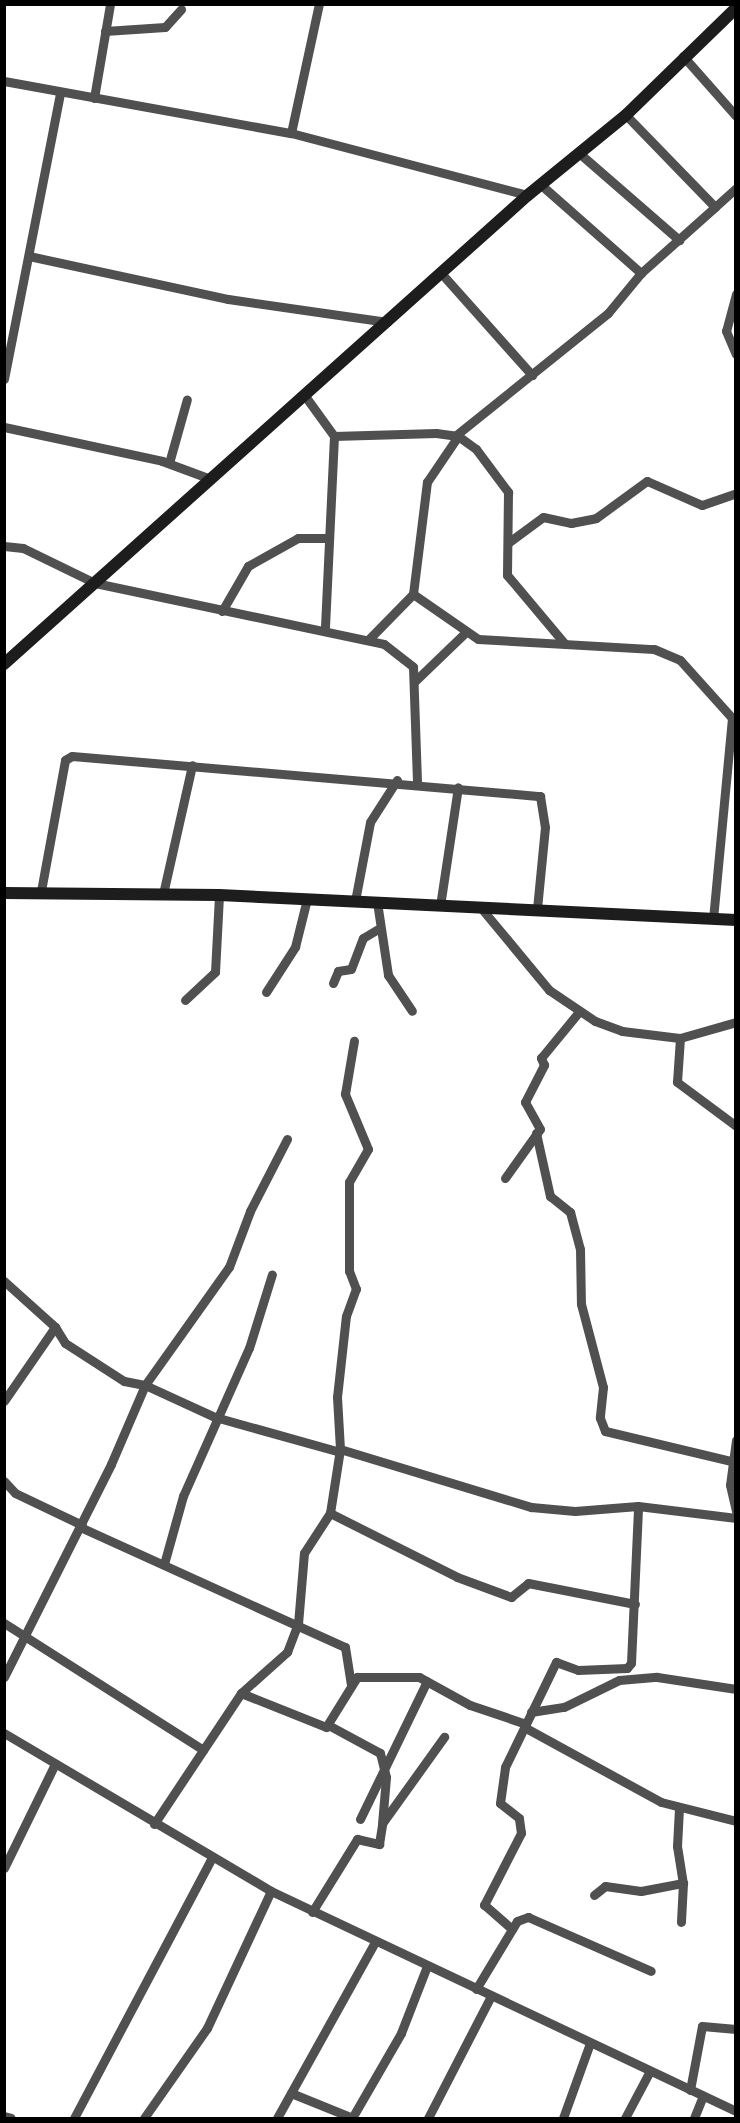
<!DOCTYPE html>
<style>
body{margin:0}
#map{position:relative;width:740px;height:2123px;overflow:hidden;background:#fff;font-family:Raleway,sans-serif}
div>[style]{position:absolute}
.street>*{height:9px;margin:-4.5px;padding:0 4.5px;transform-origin:4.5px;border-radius:4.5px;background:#505050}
.secondary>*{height:12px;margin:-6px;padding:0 6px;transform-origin:6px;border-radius:6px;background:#1d1d1d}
span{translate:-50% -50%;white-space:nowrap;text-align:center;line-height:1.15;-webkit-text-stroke:4.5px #fff;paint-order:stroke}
.frame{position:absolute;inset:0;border:6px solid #000;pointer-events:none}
</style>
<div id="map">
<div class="street">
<i style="left:105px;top:31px;width:60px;rotate:-3.8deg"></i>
<i style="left:165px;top:27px;width:24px;rotate:-48deg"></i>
<i style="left:683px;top:56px;width:80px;rotate:48.5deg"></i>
<i style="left:4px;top:81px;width:292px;rotate:10.3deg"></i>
<i style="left:291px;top:133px;width:245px;rotate:14.7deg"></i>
<i style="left:94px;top:98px;width:95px;rotate:-80.3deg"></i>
<i style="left:291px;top:133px;width:132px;rotate:-77.8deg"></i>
<i style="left:579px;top:153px;width:133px;rotate:41deg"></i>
<i style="left:540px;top:184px;width:135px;rotate:41.4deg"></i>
<i style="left:715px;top:207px;width:28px;rotate:-42deg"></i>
<i style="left:29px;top:256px;width:204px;rotate:12.2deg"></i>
<i style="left:228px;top:299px;width:161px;rotate:8.2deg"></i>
<i style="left:441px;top:273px;width:137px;rotate:48.3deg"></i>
<i style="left:736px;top:294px;width:38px;rotate:105deg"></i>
<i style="left:726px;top:331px;width:25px;rotate:67deg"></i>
<i style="left:4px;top:379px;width:291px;rotate:-78.9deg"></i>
<i style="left:305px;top:396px;width:49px;rotate:54.1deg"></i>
<i style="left:334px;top:436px;width:193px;rotate:92.7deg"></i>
<i style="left:4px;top:427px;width:162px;rotate:12.1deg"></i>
<i style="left:162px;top:461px;width:49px;rotate:20.3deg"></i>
<i style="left:334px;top:436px;width:102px;rotate:-1.7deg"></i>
<i style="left:436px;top:433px;width:22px;rotate:8deg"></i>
<i style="left:458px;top:436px;width:22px;rotate:36deg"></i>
<i style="left:476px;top:449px;width:54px;rotate:53.3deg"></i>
<i style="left:508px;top:492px;width:83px;rotate:90.7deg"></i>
<i style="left:507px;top:575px;width:90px;rotate:50deg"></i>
<i style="left:455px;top:436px;width:196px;rotate:-38.8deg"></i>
<i style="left:608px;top:313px;width:52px;rotate:-50.5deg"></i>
<i style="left:641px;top:273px;width:99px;rotate:-41.7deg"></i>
<i style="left:715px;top:207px;width:128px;rotate:-134.1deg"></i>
<i style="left:169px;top:463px;width:66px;rotate:-74.3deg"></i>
<i style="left:509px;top:542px;width:42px;rotate:-36.3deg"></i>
<i style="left:543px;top:517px;width:29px;rotate:12deg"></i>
<i style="left:571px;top:523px;width:25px;rotate:-11deg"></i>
<i style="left:596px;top:518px;width:63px;rotate:-36deg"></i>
<i style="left:647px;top:481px;width:60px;rotate:23.6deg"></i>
<i style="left:702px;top:505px;width:36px;rotate:-19deg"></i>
<i style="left:4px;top:546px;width:19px;rotate:6deg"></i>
<i style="left:23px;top:548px;width:80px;rotate:25.9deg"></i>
<i style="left:95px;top:583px;width:295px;rotate:11.9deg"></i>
<i style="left:384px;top:644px;width:37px;rotate:38deg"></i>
<i style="left:413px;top:667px;width:115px;rotate:88deg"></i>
<i style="left:413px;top:594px;width:113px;rotate:-82.9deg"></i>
<i style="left:427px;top:482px;width:55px;rotate:-56deg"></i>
<i style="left:222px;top:611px;width:52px;rotate:-60deg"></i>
<i style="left:248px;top:566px;width:57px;rotate:-29.2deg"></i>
<i style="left:298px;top:538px;width:29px"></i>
<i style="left:369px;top:639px;width:63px;rotate:-45.6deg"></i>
<i style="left:413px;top:594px;width:79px;rotate:34.7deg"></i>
<i style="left:478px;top:639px;width:176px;rotate:3.3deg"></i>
<i style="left:654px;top:649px;width:28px;rotate:23deg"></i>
<i style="left:680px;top:660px;width:78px;rotate:48.1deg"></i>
<i style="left:732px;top:718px;width:202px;rotate:95.4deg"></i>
<i style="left:415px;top:681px;width:71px;rotate:-43.9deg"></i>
<i style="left:41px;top:891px;width:133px;rotate:-79.6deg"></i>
<i style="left:65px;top:760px;width:8px;rotate:-30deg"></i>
<i style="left:72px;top:756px;width:470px;rotate:4.9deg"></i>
<i style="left:540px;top:796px;width:31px;rotate:81deg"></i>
<i style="left:545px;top:827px;width:82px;rotate:95.6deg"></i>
<i style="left:163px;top:894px;width:132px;rotate:-77.3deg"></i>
<i style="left:355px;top:901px;width:80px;rotate:-79.2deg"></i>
<i style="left:370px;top:822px;width:50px;rotate:-57.3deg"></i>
<i style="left:377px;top:902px;width:74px;rotate:81.4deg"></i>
<i style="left:388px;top:975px;width:43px;rotate:56.3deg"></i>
<i style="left:440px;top:906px;width:120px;rotate:-81.4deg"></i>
<i style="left:481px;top:908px;width:107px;rotate:50.3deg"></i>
<i style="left:549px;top:990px;width:55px;rotate:34deg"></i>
<i style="left:595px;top:1021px;width:29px;rotate:20deg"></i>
<i style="left:622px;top:1031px;width:58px;rotate:6.9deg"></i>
<i style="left:680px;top:1038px;width:58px;rotate:-15.9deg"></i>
<i style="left:333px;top:983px;width:13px;rotate:-67deg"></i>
<i style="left:338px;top:971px;width:13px;rotate:-9deg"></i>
<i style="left:351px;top:969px;width:33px;rotate:-69deg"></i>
<i style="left:363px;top:938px;width:17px;rotate:-31deg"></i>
<i style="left:266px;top:992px;width:54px;rotate:-57.2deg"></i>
<i style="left:295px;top:947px;width:49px;rotate:-76deg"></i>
<i style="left:185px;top:1000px;width:41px;rotate:-43deg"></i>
<i style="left:215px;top:972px;width:77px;rotate:-87deg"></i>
<i style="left:680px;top:1038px;width:44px;rotate:93.9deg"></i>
<i style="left:677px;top:1082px;width:74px;rotate:36.7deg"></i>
<i style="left:536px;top:1133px;width:65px;rotate:77.5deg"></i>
<i style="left:550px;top:1196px;width:26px;rotate:39deg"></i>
<i style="left:570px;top:1212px;width:38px;rotate:75deg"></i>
<i style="left:580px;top:1249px;width:55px;rotate:89deg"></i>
<i style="left:581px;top:1304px;width:86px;rotate:75.2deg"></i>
<i style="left:603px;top:1387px;width:31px;rotate:96deg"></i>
<i style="left:600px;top:1418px;width:14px;rotate:69deg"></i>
<i style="left:605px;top:1431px;width:130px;rotate:13.4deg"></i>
<i style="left:505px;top:1178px;width:60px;rotate:-54.5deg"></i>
<i style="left:540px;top:1129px;width:31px;rotate:-119deg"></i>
<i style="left:525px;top:1102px;width:42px;rotate:-62.8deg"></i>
<i style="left:544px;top:1065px;width:8px;rotate:-113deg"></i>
<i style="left:541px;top:1058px;width:58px;rotate:-50.6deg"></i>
<i style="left:4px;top:1281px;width:69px;rotate:42deg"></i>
<i style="left:55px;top:1327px;width:19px;rotate:58deg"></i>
<i style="left:65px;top:1343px;width:70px;rotate:32.8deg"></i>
<i style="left:124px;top:1381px;width:21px;rotate:11deg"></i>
<i style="left:145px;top:1385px;width:145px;rotate:-54.6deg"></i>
<i style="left:229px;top:1267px;width:60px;rotate:-69.4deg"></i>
<i style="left:250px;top:1211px;width:81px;rotate:-62.8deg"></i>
<i style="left:4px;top:1401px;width:90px;rotate:-55.4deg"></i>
<i style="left:736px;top:1440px;width:45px;rotate:97.6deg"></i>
<i style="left:730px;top:1485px;width:27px;rotate:77deg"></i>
<i style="left:340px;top:1449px;width:200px;rotate:16.9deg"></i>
<i style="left:531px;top:1507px;width:44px;rotate:5.2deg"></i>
<i style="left:575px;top:1511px;width:63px;rotate:-4.5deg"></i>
<i style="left:638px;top:1506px;width:99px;rotate:7deg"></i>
<i style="left:4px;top:1481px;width:16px;rotate:47deg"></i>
<i style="left:15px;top:1493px;width:74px;rotate:25.5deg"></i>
<i style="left:330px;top:1513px;width:142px;rotate:26.7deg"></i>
<i style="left:457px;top:1577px;width:58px;rotate:20.3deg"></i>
<i style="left:511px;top:1597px;width:22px;rotate:-39deg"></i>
<i style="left:528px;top:1583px;width:109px;rotate:11.1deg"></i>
<i style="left:80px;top:1527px;width:291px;rotate:24.4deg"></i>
<i style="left:345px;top:1647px;width:39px;rotate:81deg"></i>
<i style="left:164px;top:1564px;width:71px;rotate:-74.4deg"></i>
<i style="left:183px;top:1496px;width:162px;rotate:-66deg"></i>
<i style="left:249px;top:1348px;width:77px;rotate:-72.7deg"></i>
<i style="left:4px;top:1623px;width:236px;rotate:32.5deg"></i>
<i style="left:4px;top:1677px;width:238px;rotate:-63.3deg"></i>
<i style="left:111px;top:1464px;width:86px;rotate:-66.7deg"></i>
<i style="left:145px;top:1385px;width:77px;rotate:24.6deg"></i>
<i style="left:215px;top:1417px;width:130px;rotate:15.6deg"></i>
<i style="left:241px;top:1693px;width:62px;rotate:-41.7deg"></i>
<i style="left:287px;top:1652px;width:30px;rotate:-69deg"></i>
<i style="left:298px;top:1624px;width:71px;rotate:-85.2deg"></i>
<i style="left:304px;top:1553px;width:48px;rotate:-57deg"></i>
<i style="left:330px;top:1513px;width:65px;rotate:-81.1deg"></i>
<i style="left:340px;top:1449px;width:52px;rotate:-93.3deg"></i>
<i style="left:337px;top:1397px;width:81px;rotate:-83.7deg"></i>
<i style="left:346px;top:1316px;width:29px;rotate:-70deg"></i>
<i style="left:356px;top:1289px;width:19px;rotate:-111deg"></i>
<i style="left:349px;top:1271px;width:89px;rotate:-90deg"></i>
<i style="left:349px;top:1182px;width:38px;rotate:-60deg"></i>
<i style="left:368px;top:1149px;width:60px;rotate:-112.7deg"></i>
<i style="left:345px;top:1094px;width:54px;rotate:-80.4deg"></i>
<i style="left:531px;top:1712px;width:33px;rotate:-9deg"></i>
<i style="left:564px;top:1707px;width:61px;rotate:-26.1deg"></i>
<i style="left:619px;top:1680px;width:38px;rotate:-5deg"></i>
<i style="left:657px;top:1677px;width:80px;rotate:8.6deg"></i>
<i style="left:524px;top:1727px;width:156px;rotate:28.7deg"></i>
<i style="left:661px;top:1802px;width:77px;rotate:14.2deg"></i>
<i style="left:4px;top:1733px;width:310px;rotate:30.6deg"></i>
<i style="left:271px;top:1891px;width:514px;rotate:25.32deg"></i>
<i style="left:679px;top:1808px;width:38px;rotate:93deg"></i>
<i style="left:677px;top:1846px;width:37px;rotate:81deg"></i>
<i style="left:360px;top:1819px;width:153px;rotate:-64.1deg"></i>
<i style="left:383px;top:1822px;width:105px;rotate:-54.3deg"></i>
<i style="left:154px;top:1824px;width:157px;rotate:-56.4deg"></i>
<i style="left:241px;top:1693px;width:92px;rotate:21.8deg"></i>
<i style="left:326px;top:1727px;width:59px;rotate:-58.2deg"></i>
<i style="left:357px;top:1677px;width:62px"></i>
<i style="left:419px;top:1677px;width:58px;rotate:28.8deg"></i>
<i style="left:470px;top:1705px;width:59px;rotate:18.7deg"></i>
<i style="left:4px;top:1868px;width:116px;rotate:-63.9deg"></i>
<i style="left:594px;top:1895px;width:14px;rotate:-39deg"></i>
<i style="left:605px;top:1886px;width:36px;rotate:8deg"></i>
<i style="left:641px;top:1891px;width:43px;rotate:-10.8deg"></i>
<i style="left:683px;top:1883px;width:39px;rotate:93deg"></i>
<i style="left:312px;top:1912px;width:86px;rotate:-58.3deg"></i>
<i style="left:357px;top:1839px;width:23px;rotate:13deg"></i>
<i style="left:379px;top:1844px;width:20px;rotate:-81deg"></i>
<i style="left:382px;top:1824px;width:47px;rotate:-85.1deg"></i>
<i style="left:386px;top:1777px;width:25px;rotate:-104deg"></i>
<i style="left:380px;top:1753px;width:57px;rotate:-151.6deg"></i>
<i style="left:512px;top:1929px;width:37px;rotate:-139deg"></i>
<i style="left:484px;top:1905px;width:81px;rotate:-62.8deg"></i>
<i style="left:521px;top:1833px;width:15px;rotate:-98deg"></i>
<i style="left:519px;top:1818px;width:24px;rotate:-142deg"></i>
<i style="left:500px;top:1803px;width:36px;rotate:-82deg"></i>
<i style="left:505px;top:1767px;width:117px;rotate:-64.1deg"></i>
<i style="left:556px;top:1662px;width:23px;rotate:20deg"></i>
<i style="left:578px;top:1670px;width:49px;rotate:-2.3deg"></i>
<i style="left:627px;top:1668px;width:6px;rotate:-51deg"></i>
<i style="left:631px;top:1663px;width:157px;rotate:-87.4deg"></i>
<i style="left:476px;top:1989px;width:79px;rotate:-58.9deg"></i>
<i style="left:517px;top:1921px;width:12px;rotate:-20deg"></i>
<i style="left:528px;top:1917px;width:134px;rotate:23.7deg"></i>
<i style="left:690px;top:2090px;width:65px;rotate:-79.4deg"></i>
<i style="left:702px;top:2026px;width:34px;rotate:5deg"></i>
<i style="left:291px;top:2093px;width:67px;rotate:22deg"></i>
<i style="left:4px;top:2116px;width:7px;rotate:16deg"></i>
<i style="left:74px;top:2118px;width:293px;rotate:-62.1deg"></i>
<i style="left:144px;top:2118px;width:110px;rotate:-55deg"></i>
<i style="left:207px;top:2028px;width:151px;rotate:-65deg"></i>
<i style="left:277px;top:2118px;width:201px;rotate:-60.9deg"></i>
<i style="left:352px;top:2118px;width:98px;rotate:-60deg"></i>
<i style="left:401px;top:2033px;width:72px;rotate:-68.8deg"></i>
<i style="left:428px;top:2118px;width:137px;rotate:-62.7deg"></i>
<i style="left:563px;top:2118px;width:80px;rotate:-70.2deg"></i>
<i style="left:625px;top:2118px;width:53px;rotate:-62deg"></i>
<i style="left:694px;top:2118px;width:24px;rotate:-68deg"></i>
</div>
<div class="secondary">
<i style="left:4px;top:664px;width:703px;rotate:-41.83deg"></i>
<i style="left:528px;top:195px;width:127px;rotate:-39.2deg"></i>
<i style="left:626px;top:115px;width:153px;rotate:-44.2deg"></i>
<i style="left:4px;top:893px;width:215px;rotate:0.5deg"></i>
<i style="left:219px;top:895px;width:518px;rotate:2.77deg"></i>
</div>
<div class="frame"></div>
</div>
